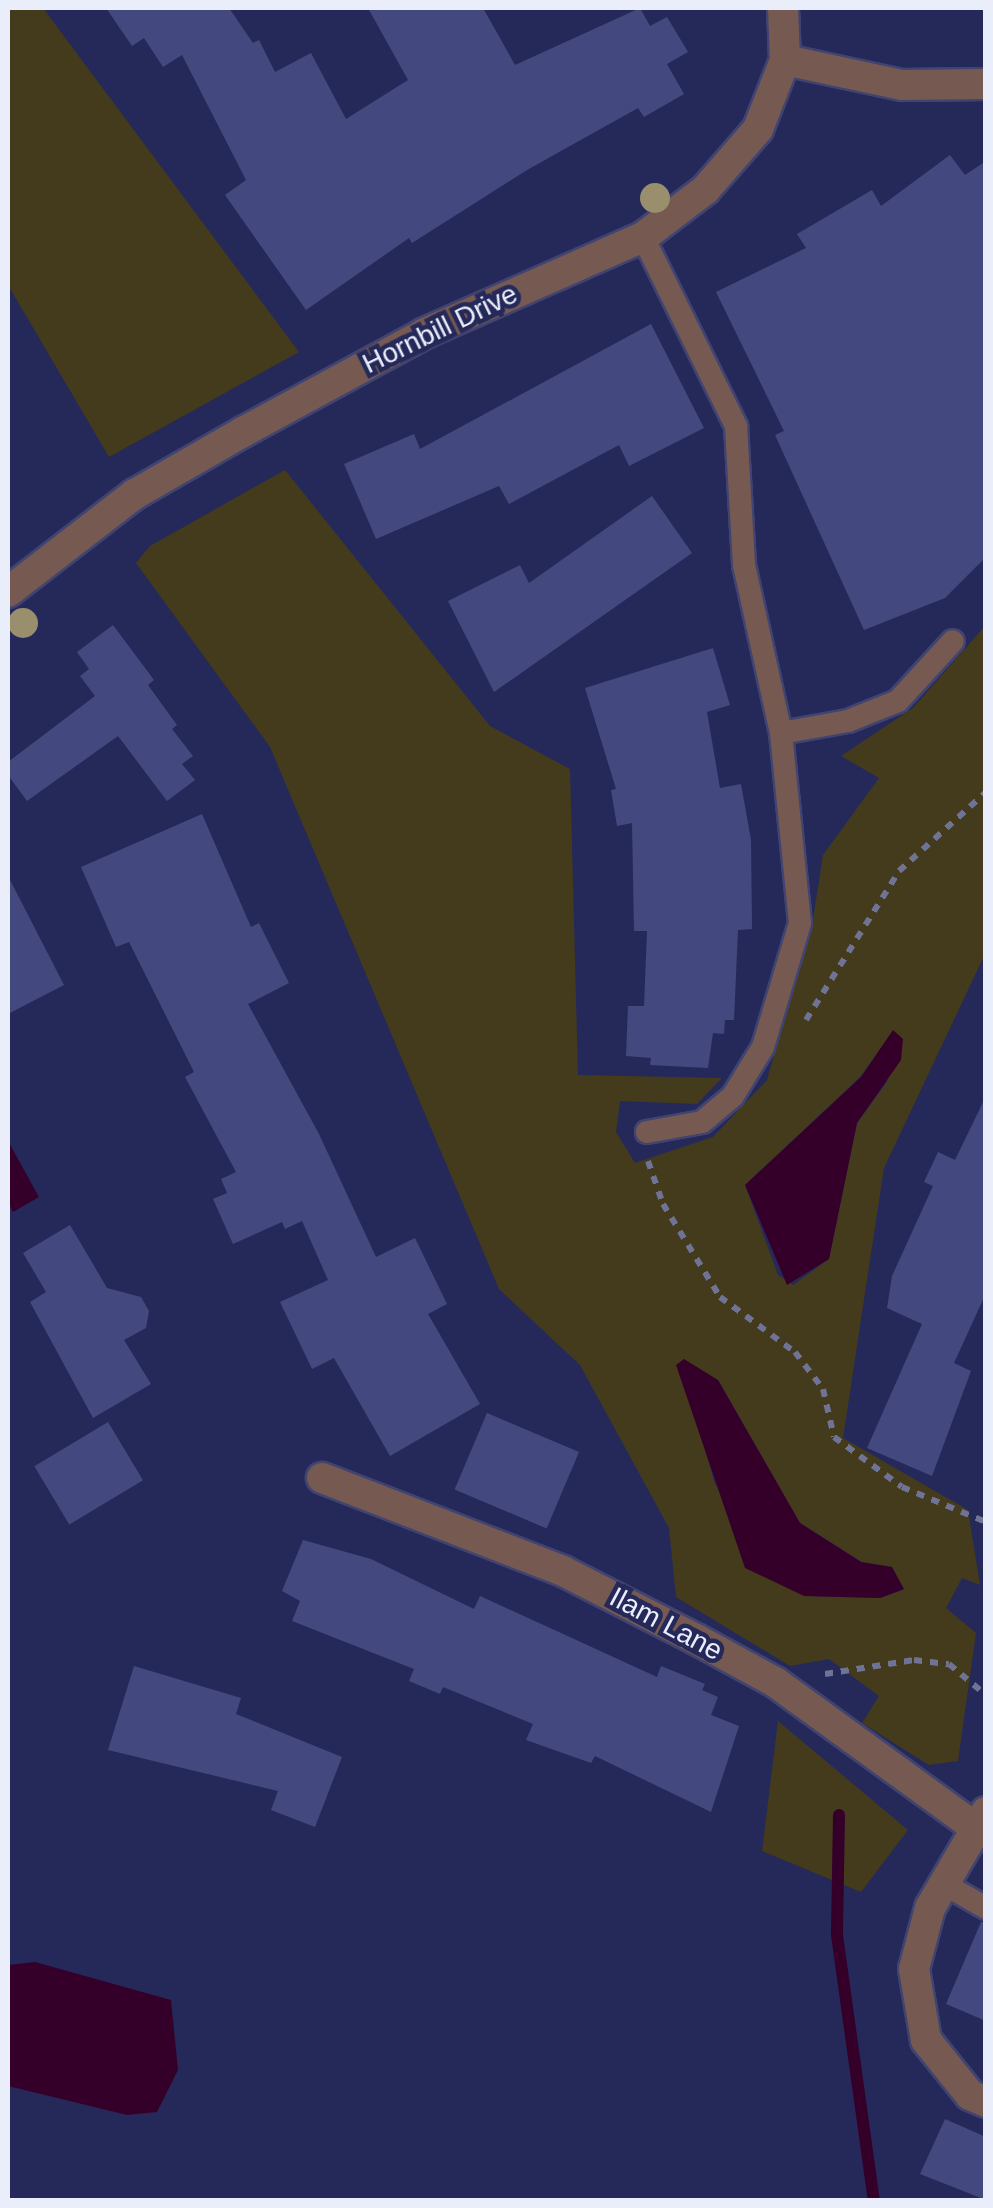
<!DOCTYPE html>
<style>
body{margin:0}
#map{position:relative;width:993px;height:2208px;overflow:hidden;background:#25295a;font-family:Helvetica,sans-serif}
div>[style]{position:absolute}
.green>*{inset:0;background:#433b1b}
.water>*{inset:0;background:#34002a}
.stream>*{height:12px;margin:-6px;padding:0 6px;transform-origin:6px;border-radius:6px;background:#34002a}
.building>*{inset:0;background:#43497e;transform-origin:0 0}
.path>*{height:6px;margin-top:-3px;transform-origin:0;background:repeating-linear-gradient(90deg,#6f7396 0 8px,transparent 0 16px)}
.roads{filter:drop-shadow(2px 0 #414470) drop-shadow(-2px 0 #414470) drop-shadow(0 2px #414470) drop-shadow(0 -2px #414470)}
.lane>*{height:22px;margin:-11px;padding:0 11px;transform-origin:11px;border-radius:11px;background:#765a52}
.street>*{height:30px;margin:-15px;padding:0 15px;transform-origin:15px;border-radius:15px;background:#765a52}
.trees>*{width:30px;height:30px;margin:-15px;border-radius:50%;background:#9a8f6d}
span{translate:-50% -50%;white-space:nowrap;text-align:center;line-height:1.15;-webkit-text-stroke:9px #25295a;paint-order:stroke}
.street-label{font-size:28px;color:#eaedfa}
.frame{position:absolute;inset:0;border:10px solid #eaedfa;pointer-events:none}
</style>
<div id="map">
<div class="green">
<i style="clip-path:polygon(8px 8px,43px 8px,299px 352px,109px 457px,8px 285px)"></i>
<i style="clip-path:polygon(evenodd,285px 470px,490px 726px,570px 769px,578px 1075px,722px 1078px,697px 1104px,620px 1101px,616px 1132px,635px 1163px,713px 1137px,767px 1080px,813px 919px,823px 855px,879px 778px,841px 756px,913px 708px,985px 626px,985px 954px,884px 1168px,843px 1438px,968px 1510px,980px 1585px,962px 1578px,946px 1608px,976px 1633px,958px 1761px,929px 1765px,862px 1723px,879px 1696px,829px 1659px,790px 1666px,676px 1597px,669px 1528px,580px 1365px,499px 1289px,270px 747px,136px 563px,150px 546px,285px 470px,893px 1031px,887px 1082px,857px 1123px,829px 1259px,793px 1285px,778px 1275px,745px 1185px,860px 1077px,893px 1031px,285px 470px,718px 1380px,800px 1523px,862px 1562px,892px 1567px,903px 1590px,880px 1598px,804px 1596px,715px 1484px,685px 1381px,718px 1380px)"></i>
<i style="clip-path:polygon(778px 1721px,908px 1830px,861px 1892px,762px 1851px)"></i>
</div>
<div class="water">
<i style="clip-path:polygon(893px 1030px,903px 1039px,901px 1060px,857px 1123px,829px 1259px,787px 1285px,745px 1185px,861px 1077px)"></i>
<i style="clip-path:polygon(8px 1141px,39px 1197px,13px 1212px,8px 1202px)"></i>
<i style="clip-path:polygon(684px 1359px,718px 1380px,800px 1523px,861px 1562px,892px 1567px,904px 1589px,880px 1598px,804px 1596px,745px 1568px,676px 1365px)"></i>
<i style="clip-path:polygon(35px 1962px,171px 2000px,178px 2070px,157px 2112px,127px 2115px,8px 2086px,8px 1965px)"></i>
</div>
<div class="stream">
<i style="left:839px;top:1815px;width:120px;rotate:91deg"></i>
<i style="left:837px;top:1935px;width:268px;rotate:82.1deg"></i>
</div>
<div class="building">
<i style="clip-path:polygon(106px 8px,229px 8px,253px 43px,259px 40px,275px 72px,311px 53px,346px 119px,408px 80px,368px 8px,483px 8px,515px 65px,640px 8px,650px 26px,667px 17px,688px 52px,667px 64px,684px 94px,644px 117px,638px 108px,527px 170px,412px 243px,409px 238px,306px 310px,225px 195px,246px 180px,182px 55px,163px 67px,144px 38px,132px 46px)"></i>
<i style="clip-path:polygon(950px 155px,965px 175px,986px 161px,986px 557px,945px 598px,864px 630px,775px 435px,784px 431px,716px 292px,806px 248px,797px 234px,872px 190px,881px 206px)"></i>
<i style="clip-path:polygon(651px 324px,704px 428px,629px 466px,619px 445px,509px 504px,499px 486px,376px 539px,344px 464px,414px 434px,420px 449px)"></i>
<i style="clip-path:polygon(652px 496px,692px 553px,494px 692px,448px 601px,520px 565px,529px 583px)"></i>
<i style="clip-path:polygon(113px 625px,154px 680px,148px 685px,177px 725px,172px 729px,193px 756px,182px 764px,195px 780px,167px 801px,118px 736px,27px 801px,8px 775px,8px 762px,95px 696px,80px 676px,89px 669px,77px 652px)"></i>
<i style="clip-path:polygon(713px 648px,730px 705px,707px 712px,720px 788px,741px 784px,751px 840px,752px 929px,738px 930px,734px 1020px,725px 1020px,724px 1034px,713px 1033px,708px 1068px,650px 1065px,651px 1058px,626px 1056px,628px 1006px,644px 1006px,647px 931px,634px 931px,632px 823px,617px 826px,611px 790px,616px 789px,585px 688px)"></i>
<i style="clip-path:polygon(202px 814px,251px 927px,259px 923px,289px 983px,248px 1004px,319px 1134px,376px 1257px,415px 1238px,447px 1304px,428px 1314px,480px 1404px,390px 1456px,334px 1358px,312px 1369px,280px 1302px,328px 1280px,302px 1221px,285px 1229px,282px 1222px,233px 1244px,213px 1199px,227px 1193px,221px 1179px,236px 1172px,185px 1077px,194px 1072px,129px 942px,116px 947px,81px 867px)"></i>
<i style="clip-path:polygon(8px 876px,64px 985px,8px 1014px)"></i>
<i style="clip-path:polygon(986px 1096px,986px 1293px,954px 1363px,971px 1371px,932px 1476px,867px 1448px,922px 1324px,887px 1308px,892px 1276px,933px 1186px,924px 1182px,938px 1152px,955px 1160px)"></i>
<i style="clip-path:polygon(70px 1225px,107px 1288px,141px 1297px,149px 1311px,146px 1328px,124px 1340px,151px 1384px,93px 1418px,30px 1302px,46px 1292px,23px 1253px)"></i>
<i style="left:487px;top:1413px;width:100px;height:83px;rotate:23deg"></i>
<i style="left:108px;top:1422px;width:68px;height:86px;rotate:59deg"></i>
<i style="clip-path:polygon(303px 1540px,371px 1559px,474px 1609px,480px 1596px,657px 1677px,661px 1666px,705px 1684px,702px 1690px,718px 1697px,711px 1715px,739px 1726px,711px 1812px,595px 1756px,591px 1763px,526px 1740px,533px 1724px,443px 1687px,440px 1694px,409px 1681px,414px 1669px,292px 1621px,300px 1601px,282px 1591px)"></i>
<i style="clip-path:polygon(134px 1666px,241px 1698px,236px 1714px,342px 1757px,315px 1827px,271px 1810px,278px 1791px,108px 1750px)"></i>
<i style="clip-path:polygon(981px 1922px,986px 1923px,986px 2021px,946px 2004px)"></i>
<i style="clip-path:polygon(945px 2119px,986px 2137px,986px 2200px,920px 2174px)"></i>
</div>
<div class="path">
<i style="left:806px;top:1020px;width:176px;rotate:-58deg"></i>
<i style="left:899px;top:871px;width:118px;rotate:-42.2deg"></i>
<i style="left:648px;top:1161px;width:46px;rotate:70.8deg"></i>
<i style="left:663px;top:1204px;width:109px;rotate:58.5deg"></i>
<i style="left:720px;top:1297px;width:93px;rotate:36.3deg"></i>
<i style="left:795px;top:1352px;width:46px;rotate:52.9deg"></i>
<i style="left:823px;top:1389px;width:49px;rotate:77.1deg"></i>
<i style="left:834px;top:1437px;width:84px;rotate:36.3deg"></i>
<i style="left:902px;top:1487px;width:91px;rotate:22.6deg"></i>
<i style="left:825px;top:1674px;width:90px;rotate:-8.9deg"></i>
<i style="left:914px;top:1660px;width:35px;rotate:7deg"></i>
<i style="left:949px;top:1664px;width:48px;rotate:40deg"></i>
</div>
<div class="roads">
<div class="lane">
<i style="left:643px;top:237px;width:211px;rotate:63.8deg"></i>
<i style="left:736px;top:426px;width:139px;rotate:86.7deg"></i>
<i style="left:744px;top:565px;width:172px;rotate:77.6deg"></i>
<i style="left:781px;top:733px;width:191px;rotate:84.3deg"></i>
<i style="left:800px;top:923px;width:129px;rotate:106.6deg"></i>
<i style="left:763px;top:1047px;width:57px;rotate:121.5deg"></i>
<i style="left:733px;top:1096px;width:40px;rotate:140deg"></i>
<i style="left:702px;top:1122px;width:56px;rotate:169.7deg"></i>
<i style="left:781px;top:733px;width:68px;rotate:-10.2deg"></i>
<i style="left:848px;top:721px;width:54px;rotate:-21.8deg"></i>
<i style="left:898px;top:701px;width:81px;rotate:-47.5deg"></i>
<i style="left:944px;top:1884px;width:48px;rotate:29.7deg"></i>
</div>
<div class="street">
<i style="left:785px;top:60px;width:120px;rotate:12.1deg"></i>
<i style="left:902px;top:85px;width:84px;rotate:-0.7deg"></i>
<i style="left:8px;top:592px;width:160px;rotate:-37.7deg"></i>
<i style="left:135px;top:494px;width:125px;rotate:-29.9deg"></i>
<i style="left:243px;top:432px;width:207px;rotate:-28.5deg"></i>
<i style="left:425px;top:333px;width:238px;rotate:-23.8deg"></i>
<i style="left:643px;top:237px;width:78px;rotate:-37.2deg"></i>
<i style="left:705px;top:190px;width:81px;rotate:-49deg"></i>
<i style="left:758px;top:129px;width:74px;rotate:-68.6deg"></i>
<i style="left:785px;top:60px;width:52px;rotate:-92.2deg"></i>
<i style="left:322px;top:1478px;width:258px;rotate:21.1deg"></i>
<i style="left:563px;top:1571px;width:149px;rotate:27.1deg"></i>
<i style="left:696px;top:1639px;width:90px;rotate:28.6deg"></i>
<i style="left:775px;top:1682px;width:250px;rotate:36deg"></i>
<i style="left:986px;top:1812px;width:111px;rotate:120.3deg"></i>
<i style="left:930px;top:1908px;width:63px;rotate:104.7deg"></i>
<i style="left:914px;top:1969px;width:72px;rotate:80.4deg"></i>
<i style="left:926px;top:2040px;width:70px;rotate:51.3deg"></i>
<i style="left:970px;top:2095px;width:17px;rotate:24deg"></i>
</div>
</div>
<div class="trees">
<i style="left:655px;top:198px"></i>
<i style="left:23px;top:623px"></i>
</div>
<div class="street-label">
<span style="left:440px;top:329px;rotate:-26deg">Hornbill Drive</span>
<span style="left:666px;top:1624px;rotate:28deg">Ilam Lane</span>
</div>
<div class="frame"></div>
</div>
